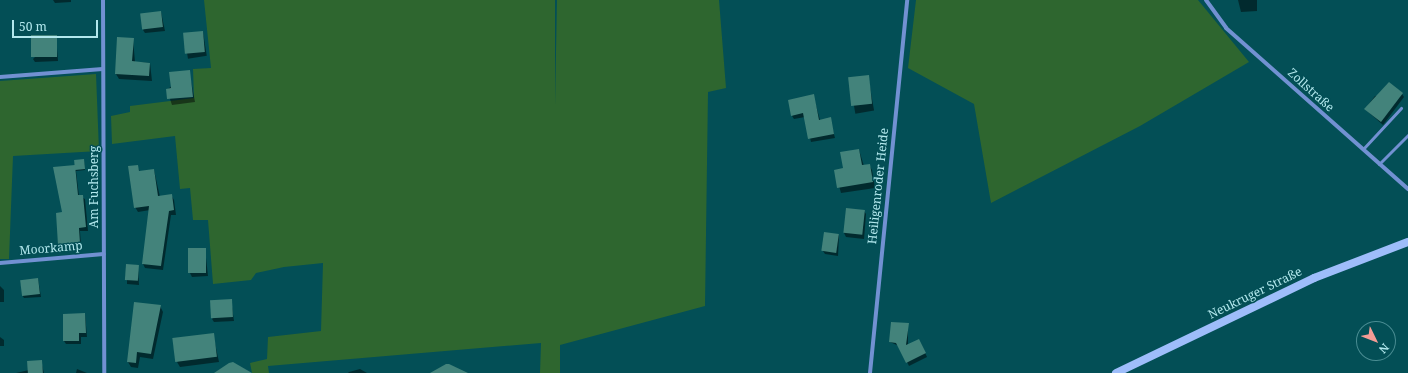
<!DOCTYPE html>
<meta charset="utf-8">
<style>
body{margin:0}
#map{position:relative;width:1408px;height:373px;overflow:hidden;background:#034f56;font-family:"Noto Serif",serif}
div>[style]{position:absolute}
.green>*{inset:0;background:#2e662f}
.shadow>*{inset:0;background:#0007;transform-origin:0 0}
.building>*{inset:0;background:#43837b;transform-origin:0 0}
.lane>*{height:3px;margin:-1.5px;padding:0 1.5px;transform-origin:1.5px;border-radius:1.5px;background:#7291d2}
.street>*{height:4px;margin:-2px;padding:0 2px;transform-origin:2px;border-radius:2px;background:#7291d2}
.secondary>*{height:8px;margin:-4px;padding:0 4px;transform-origin:4px;border-radius:4px;background:#9ebdfa}
span{translate:-50% -50%;white-space:nowrap;text-align:center;line-height:1.15;-webkit-text-stroke:3px #034f56;paint-order:stroke}
.street-label{font-size:12px;color:#b2e8ed}
.north{position:absolute;left:1356px;top:321px;width:40px;height:40px;box-sizing:border-box;background:#034f56;border:1px solid #498c92;border-radius:50%;rotate:133deg;font-size:11px;font-weight:700;line-height:16px;text-align:center;color:#b2e8ed}
.north::after{content:'';display:block;margin:auto;width:14px;height:18px;background:#f59c95;clip-path:polygon(50% 0,100% 100%,50% 72%,0 100%)}
.scale{position:absolute;left:12px;top:20px;width:86px;height:18px;box-sizing:border-box;border:2px solid #b2e8ed;border-top:0;padding-left:5px;font-size:12px;line-height:14px;white-space:nowrap;color:#b2e8ed;-webkit-text-stroke:3px #034f56;paint-order:stroke}
</style>
<div id="map">
<div class="green">
<i style="clip-path:polygon(204px 0,555px 0,555px 105px,557px 0,719px 0,726px 88px,708px 92px,705px 306px,560px 345px,560px 373px,540px 373px,541px 343px,268px 366px,269px 373px,252px 373px,250px 363px,267px 359px,268px 337px,321px 331px,323px 263px,284px 267px,256px 273px,251px 280px,213px 284px,208px 220px,193px 220px,190px 188px,180px 189px,175px 136px,112px 144px,111px 116px,130px 112px,130px 106px,194px 98px,193px 69px,211px 68px)"></i>
<i style="clip-path:polygon(916px 0,1198px 0,1249px 62px,1140px 126px,991px 203px,974px 104px,908px 68px)"></i>
<i style="clip-path:polygon(96px 74px,99px 151px,13px 156px,9px 259px,0 259px,0 81px)"></i>
</div>
<div class="shadow">
<i style="clip-path:polygon(53px 0,71px 0,71px 2px,55px 3px)"></i>
<i style="clip-path:polygon(1238px 0,1257px 0,1257px 11px,1241px 12px)"></i>
<i style="clip-path:polygon(161px 12px,165px 31px,145px 33px,143px 30px)"></i>
<i style="left:203px;top:32px;width:24px;height:19px;rotate:81deg"></i>
<i style="clip-path:polygon(56px 36px,58px 61px,35px 62px,33px 59px)"></i>
<i style="clip-path:polygon(133px 39px,135px 62px,150px 63px,152px 81px,119px 79px,116px 74px)"></i>
<i style="clip-path:polygon(189px 71px,195px 102px,172px 105px,167px 90px)"></i>
<i style="left:868px;top:76px;width:35px;height:19px;rotate:80deg"></i>
<i style="clip-path:polygon(1402px 94px,1404px 97px,1383px 125px,1365px 109px,1375px 96px)"></i>
<i style="clip-path:polygon(813px 95px,820px 120px,830px 119px,835px 138px,811px 142px,805px 117px,794px 119px,792px 116px)"></i>
<i style="clip-path:polygon(859px 150px,864px 166px,869px 165px,872px 170px,875px 188px,841px 193px,835px 171px,844px 169px)"></i>
<i style="clip-path:polygon(84px 161px,85px 170px,76px 171px,79px 196px,85px 199px,88px 231px,80px 231px,81px 246px,61px 248px,63px 213px,74px 166px)"></i>
<i style="clip-path:polygon(137px 166px,140px 172px,154px 170px,160px 197px,171px 195px,174px 200px,176px 215px,171px 215px,163px 270px,145px 268px,143px 264px,150px 210px,138px 212px,135px 207px)"></i>
<i style="clip-path:polygon(847px 209px,864px 211px,866px 214px,864px 239px,846px 237px,844px 233px)"></i>
<i style="clip-path:polygon(839px 235px,838px 256px,825px 254px,823px 251px)"></i>
<i style="clip-path:polygon(205px 249px,208px 276px,192px 277px,190px 273px)"></i>
<i style="clip-path:polygon(127px 265px,138px 266px,139px 285px,127px 284px)"></i>
<i style="clip-path:polygon(38px 279px,41px 297px,24px 298px,22px 295px)"></i>
<i style="clip-path:polygon(0 286px,4px 290px,4px 302px,0 302px)"></i>
<i style="clip-path:polygon(231px 300px,234px 321px,214px 322px,212px 319px)"></i>
<i style="clip-path:polygon(160px 306px,163px 312px,153px 359px,140px 357px,138px 368px,131px 367px,128px 362px)"></i>
<i style="clip-path:polygon(85px 314px,87px 337px,81px 337px,81px 344px,66px 344px,64px 341px)"></i>
<i style="clip-path:polygon(908px 324px,908px 346px,921px 344px,927px 357px,909px 366px,899px 346px,890px 342px)"></i>
<i style="clip-path:polygon(213px 334px,219px 362px,180px 367px,177px 362px)"></i>
<i style="clip-path:polygon(0 337px,4px 340px,4px 346px,0 346px)"></i>
<i style="clip-path:polygon(41px 361px,44px 373px,16px 373px,29px 370px)"></i>
<i style="clip-path:polygon(77px 369px,87px 373px,76px 373px)"></i>
<i style="clip-path:polygon(360px 369px,367px 373px,348px 373px,349px 372px)"></i>
</div>
<div class="building">
<i style="left:161px;top:11px;width:16px;height:21px;rotate:83deg"></i>
<i style="left:203px;top:31px;width:21px;height:20px;rotate:85deg"></i>
<i style="left:57px;top:35px;width:22px;height:26px;rotate:90deg"></i>
<i style="clip-path:polygon(117px 37px,134px 38px,132px 61px,150px 63px,149px 76px,115px 74px)"></i>
<i style="clip-path:polygon(190px 70px,193px 97px,167px 99px,166px 89px,171px 88px,169px 72px)"></i>
<i style="left:869px;top:75px;width:29px;height:21px;rotate:84deg"></i>
<i style="clip-path:polygon(1389px 82px,1403px 93px,1381px 122px,1364px 109px)"></i>
<i style="clip-path:polygon(814px 94px,819px 120px,831px 117px,834px 134px,808px 139px,803px 113px,791px 116px,788px 100px)"></i>
<i style="clip-path:polygon(859px 149px,862px 165px,870px 164px,873px 182px,837px 188px,834px 170px,843px 168px,840px 152px)"></i>
<i style="left:84px;top:159px;width:10px;height:10px;rotate:84deg"></i>
<i style="clip-path:polygon(75px 165px,78px 195px,83px 195px,86px 227px,79px 228px,80px 243px,58px 245px,56px 213px,62px 212px,53px 167px)"></i>
<i style="clip-path:polygon(138px 165px,139px 171px,154px 169px,158px 196px,172px 194px,174px 210px,169px 211px,161px 266px,142px 264px,149px 206px,134px 208px,128px 166px)"></i>
<i style="left:846px;top:208px;width:19px;height:25px;rotate:6deg"></i>
<i style="left:824px;top:232px;width:15px;height:19px;rotate:8deg"></i>
<i style="left:206px;top:248px;width:25px;height:18px;rotate:90deg"></i>
<i style="left:126px;top:264px;width:13px;height:16px;rotate:4deg"></i>
<i style="left:38px;top:278px;width:16px;height:18px;rotate:83deg"></i>
<i style="left:232px;top:299px;width:18px;height:22px;rotate:87deg"></i>
<i style="clip-path:polygon(134px 302px,161px 305px,151px 354px,137px 352px,136px 363px,127px 362px)"></i>
<i style="clip-path:polygon(85px 313px,86px 333px,79px 333px,79px 341px,63px 341px,63px 314px)"></i>
<i style="clip-path:polygon(891px 322px,909px 323px,906px 345px,919px 339px,926px 353px,906px 363px,896px 343px,889px 342px)"></i>
<i style="left:214px;top:333px;width:24px;height:42px;rotate:83deg"></i>
<i style="left:42px;top:360px;width:13px;height:15px;rotate:86deg"></i>
<i style="clip-path:polygon(233px 362px,252px 373px,214px 373px,229px 363px)"></i>
<i style="clip-path:polygon(449px 364px,468px 373px,430px 373px,446px 364px)"></i>
</div>
<div class="lane">
<i style="left:1363px;top:149px;width:56px;rotate:-47.2deg"></i>
<i style="left:1379px;top:164px;width:41px;rotate:-45deg"></i>
</div>
<div class="street">
<i style="left:103px;top:0;width:373px;rotate:89.8deg"></i>
<i style="left:1206px;top:0;width:34px;rotate:54deg"></i>
<i style="left:1226px;top:28px;width:243px;rotate:41.5deg"></i>
<i style="left:0;top:77px;width:103px;rotate:-4.4deg"></i>
<i style="left:0;top:263px;width:104px;rotate:-4.9deg"></i>
<i style="left:870px;top:373px;width:375px;rotate:-84.3deg"></i>
</div>
<div class="secondary">
<i style="left:1116px;top:373px;width:220px;rotate:-25.6deg"></i>
<i style="left:1314px;top:278px;width:101px;rotate:-21deg"></i>
</div>
<div class="street-label">
<span style="left:1311px;top:90px;rotate:42deg">Zollstraße</span>
<span style="left:878px;top:186px;rotate:-84deg">Heiligenroder Heide</span>
<span style="left:94px;top:187px;rotate:-90deg">Am Fuchsberg</span>
<span style="left:51px;top:248px;rotate:-5deg">Moorkamp</span>
<span style="left:1255px;top:293px;rotate:-26deg">Neukruger Straße</span>
</div>
<div class="north">N</div>
<div class="scale">50 m</div>
</div>
